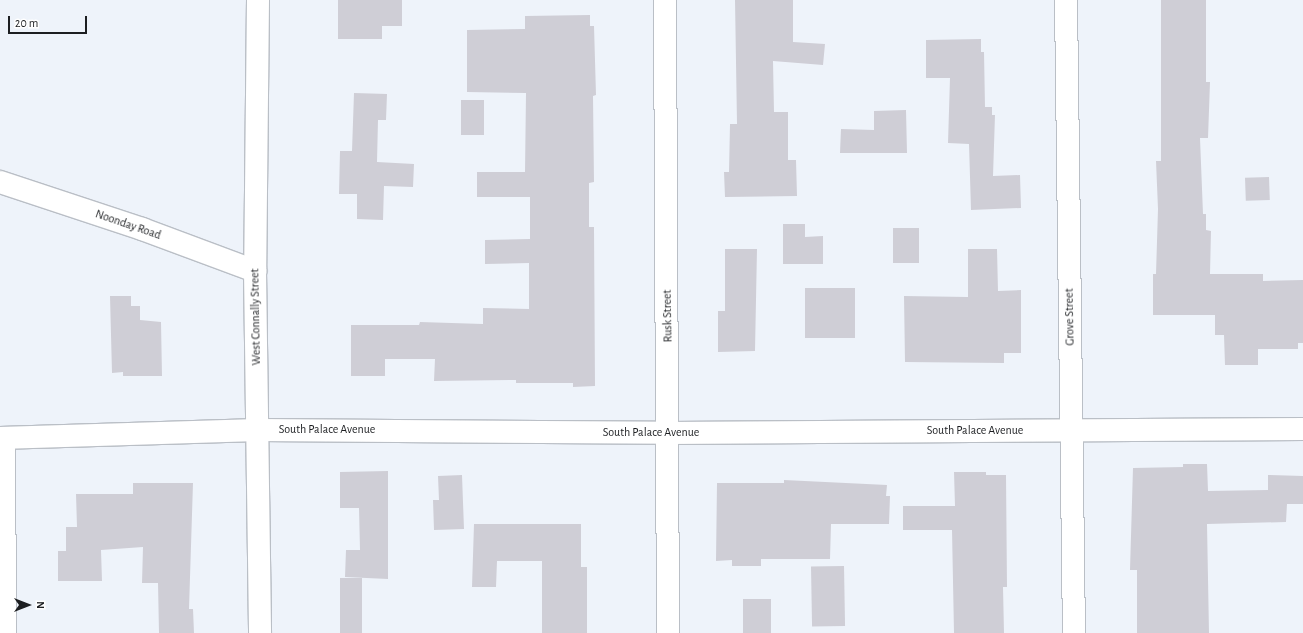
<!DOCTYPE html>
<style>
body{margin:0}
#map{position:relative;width:1303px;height:633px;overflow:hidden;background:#eef3fa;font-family:"Alegreya Sans",sans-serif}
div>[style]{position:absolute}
.building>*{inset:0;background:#cfced6;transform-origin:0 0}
.roads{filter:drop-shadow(1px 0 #babfc6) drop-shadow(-1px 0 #babfc6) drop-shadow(0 1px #babfc6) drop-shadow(0 -1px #babfc6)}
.minor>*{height:22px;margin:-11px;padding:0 11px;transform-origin:11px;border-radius:11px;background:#fff}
span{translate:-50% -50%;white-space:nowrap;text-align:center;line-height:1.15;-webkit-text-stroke:3px #fff;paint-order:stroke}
.street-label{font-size:12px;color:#1c1e21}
.north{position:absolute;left:8px;top:585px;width:40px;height:40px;-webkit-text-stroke:3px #fff;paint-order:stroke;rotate:90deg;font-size:11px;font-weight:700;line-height:16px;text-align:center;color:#1c1e21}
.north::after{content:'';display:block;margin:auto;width:14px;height:18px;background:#1c1e21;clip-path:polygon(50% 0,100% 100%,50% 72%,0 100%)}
.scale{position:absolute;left:8px;top:16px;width:79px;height:18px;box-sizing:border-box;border:2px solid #1c1e21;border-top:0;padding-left:5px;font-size:12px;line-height:14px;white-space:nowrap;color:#1c1e21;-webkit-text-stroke:3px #fff;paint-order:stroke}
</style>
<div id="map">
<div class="building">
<i style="clip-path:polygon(338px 0,402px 0,402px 26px,382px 26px,382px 39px,338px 39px)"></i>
<i style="clip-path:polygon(735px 0,793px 0,793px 42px,825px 44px,823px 65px,773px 61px,774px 112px,788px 112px,788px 160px,796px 160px,797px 196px,725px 197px,724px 172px,729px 172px,730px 124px,737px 124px)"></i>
<i style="clip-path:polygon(1161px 0,1206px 0,1206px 82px,1210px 82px,1208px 138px,1200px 138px,1203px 214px,1206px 214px,1206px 230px,1211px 231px,1210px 274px,1263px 274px,1263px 281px,1303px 280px,1303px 343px,1298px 343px,1298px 349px,1258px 349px,1258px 365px,1225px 365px,1224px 335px,1215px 335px,1215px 315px,1153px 315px,1153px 274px,1156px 274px,1158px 209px,1156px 161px,1161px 161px)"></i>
<i style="clip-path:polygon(590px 15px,590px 26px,594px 26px,596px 95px,593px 96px,594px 182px,589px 183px,589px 227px,594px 227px,595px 386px,573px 387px,573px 383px,516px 383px,516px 380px,434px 381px,435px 359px,385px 359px,385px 376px,351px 376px,351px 325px,419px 325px,420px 322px,483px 324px,483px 308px,529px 309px,529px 263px,485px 264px,485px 240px,530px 239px,530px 197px,477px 197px,477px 172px,525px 172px,526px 93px,467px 92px,467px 30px,525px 29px,525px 16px)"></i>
<i style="clip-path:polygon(981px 39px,981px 52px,984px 52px,985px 107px,992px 107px,992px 115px,995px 115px,993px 176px,1020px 175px,1021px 208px,971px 210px,969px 144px,948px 143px,950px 78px,926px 78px,926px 40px)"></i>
<i style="clip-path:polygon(354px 93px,387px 94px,386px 120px,378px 120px,377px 162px,414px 164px,413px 187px,384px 186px,383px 220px,357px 219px,357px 194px,339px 194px,340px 151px,352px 151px)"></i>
<i style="left:461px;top:100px;width:23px;height:35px"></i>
<i style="clip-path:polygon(906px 110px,907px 153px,840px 153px,841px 129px,874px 130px,874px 111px)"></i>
<i style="left:1269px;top:177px;width:23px;height:24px;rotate:88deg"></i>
<i style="clip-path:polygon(783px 224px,805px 224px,805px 237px,823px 236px,823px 264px,783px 264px)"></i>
<i style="left:893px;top:228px;width:26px;height:35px"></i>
<i style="clip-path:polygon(725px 249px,757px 249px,755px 351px,718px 352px,718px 311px,725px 311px)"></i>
<i style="clip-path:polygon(968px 249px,997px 249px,998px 291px,1021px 290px,1021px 353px,1004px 353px,1004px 363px,905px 362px,904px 296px,968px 297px)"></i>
<i style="left:805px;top:288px;width:50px;height:50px"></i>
<i style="clip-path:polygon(110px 296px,131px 296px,131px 306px,140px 306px,140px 320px,161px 322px,162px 376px,123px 376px,123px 372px,112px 373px)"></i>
<i style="clip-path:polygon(1183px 464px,1207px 464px,1208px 491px,1268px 490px,1268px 475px,1303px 476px,1303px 504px,1287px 504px,1286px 522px,1207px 524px,1209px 633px,1137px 633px,1137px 570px,1130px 570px,1133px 468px,1183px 467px)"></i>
<i style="clip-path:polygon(388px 471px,388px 579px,345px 577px,346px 550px,360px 550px,359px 508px,340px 508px,340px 472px)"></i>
<i style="clip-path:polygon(954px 472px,986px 472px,986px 475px,1006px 475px,1007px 587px,1003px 587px,1004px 633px,954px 633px,952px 530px,903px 530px,903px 506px,955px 506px)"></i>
<i style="clip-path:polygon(462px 475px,464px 529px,434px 530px,433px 500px,439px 500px,438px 476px)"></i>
<i style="clip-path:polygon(784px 480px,887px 485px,886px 496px,890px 496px,889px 524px,831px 524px,830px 559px,761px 559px,761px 566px,732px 566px,732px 560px,716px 561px,717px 483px,784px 483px)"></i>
<i style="clip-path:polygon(133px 483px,193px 483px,189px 609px,193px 609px,194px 633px,159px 633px,158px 583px,142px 583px,143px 547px,101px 550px,102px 581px,58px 581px,58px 551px,66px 551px,66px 527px,77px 527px,76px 494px,133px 494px)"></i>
<i style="clip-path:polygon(474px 524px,581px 524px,581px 567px,587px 567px,587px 633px,542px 633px,542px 561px,497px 561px,496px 587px,472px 587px)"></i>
<i style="left:844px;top:566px;width:60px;height:33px;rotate:89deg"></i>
<i style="left:340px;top:578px;width:22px;height:55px"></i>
<i style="left:743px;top:599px;width:28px;height:34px"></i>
</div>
<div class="roads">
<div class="minor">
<i style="left:258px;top:0;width:271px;rotate:90.6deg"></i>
<i style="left:255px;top:271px;width:362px;rotate:89.2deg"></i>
<i style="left:665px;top:0;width:633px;rotate:89.73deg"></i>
<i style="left:1066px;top:0;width:633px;rotate:89.28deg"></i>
<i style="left:0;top:182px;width:150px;rotate:18.3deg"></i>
<i style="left:142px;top:229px;width:121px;rotate:20.4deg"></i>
<i style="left:0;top:438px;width:258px;rotate:-1.8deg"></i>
<i style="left:258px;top:430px;width:411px;rotate:0.4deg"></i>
<i style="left:669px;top:433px;width:634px;rotate:-0.36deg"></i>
<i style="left:4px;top:438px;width:195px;rotate:89.7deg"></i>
</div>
</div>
<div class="street-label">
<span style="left:128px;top:225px;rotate:19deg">Noonday Road</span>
<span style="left:668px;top:316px;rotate:-91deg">Rusk Street</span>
<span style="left:256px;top:317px;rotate:-91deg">West Connally Street</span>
<span style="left:1070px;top:317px;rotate:-91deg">Grove Street</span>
<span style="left:327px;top:430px">South Palace Avenue</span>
<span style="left:975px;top:431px">South Palace Avenue</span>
<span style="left:651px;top:433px">South Palace Avenue</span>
</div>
<div class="north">N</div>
<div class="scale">20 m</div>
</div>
